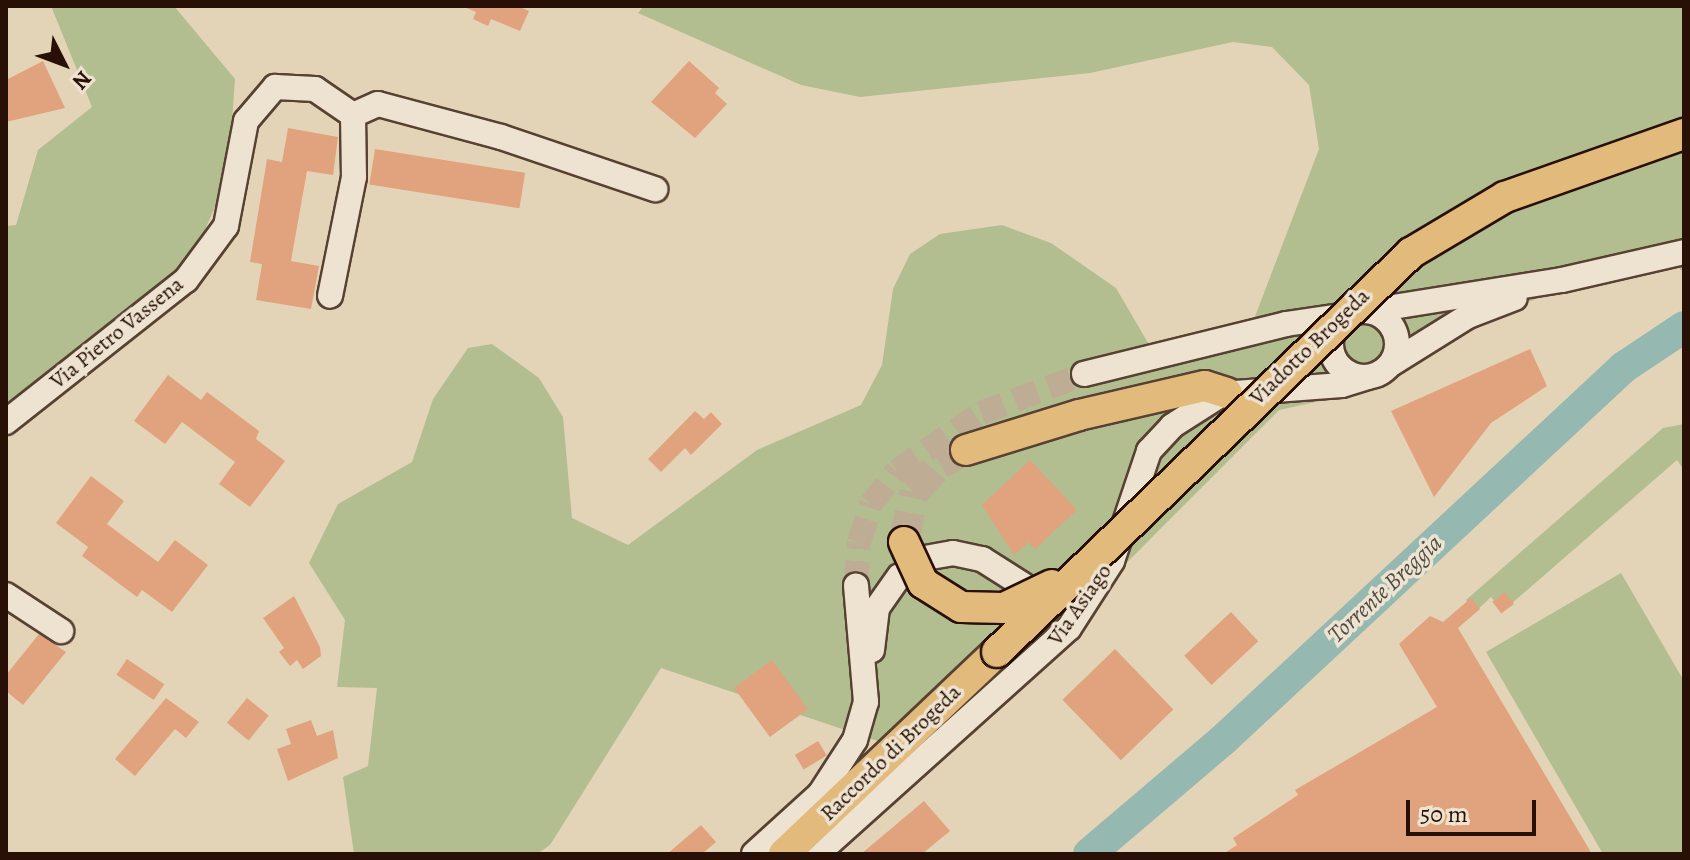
<!DOCTYPE html>
<style>
body{margin:0}
#map{position:relative;width:1690px;height:860px;overflow:hidden;background:#e4d4b7;font-family:Alegreya,serif}
div>[style]{position:absolute}
.green>*{inset:0;background:#b2bd90}
.river>*{height:32px;margin:-16px;padding:0 16px;transform-origin:16px;border-radius:16px;background:#95b8b1}
.building>*{inset:0;background:#e1a37d;transform-origin:0 0}
.minor-tunnel>*{height:24px;margin-top:-12px;transform-origin:0;background:repeating-linear-gradient(90deg,#bead94 0 24px,transparent 0 36px)}
.major-tunnel>*{height:30px;margin-top:-15px;transform-origin:0;background:repeating-linear-gradient(90deg,#bead94 0 30px,transparent 0 45px)}
.roads{filter:drop-shadow(2px 0 #574132) drop-shadow(-2px 0 #574132) drop-shadow(0 2px #574132) drop-shadow(0 -2px #574132)}
.minor>*{height:24px;margin:-12px;padding:0 12px;transform-origin:12px;border-radius:12px;background:#ede3d0}
.minor>.ring{margin:-12px;padding:0;box-sizing:content-box;background:none;border:24px solid #ede3d0;border-radius:50%}
.major>*{height:30px;margin:-15px;padding:0 15px;transform-origin:15px;border-radius:15px;background:#e2ba7c}
.bridges{filter:drop-shadow(2px 0 #281006) drop-shadow(-2px 0 #281006) drop-shadow(0 2px #281006) drop-shadow(0 -2px #281006)}
.major-bridge>*{height:30px;margin:-15px;padding:0 15px;transform-origin:15px;border-radius:15px;background:#e2ba7c}
span{translate:-50% -50%;white-space:nowrap;text-align:center;line-height:1.15;-webkit-text-stroke:7px #ede3d0;paint-order:stroke}
.street-label{font-size:22px;color:#281006}
.water-label{font-size:24px;color:#4e4b42;font-style:italic}
.frame{position:absolute;inset:0;border:8px solid #281006;pointer-events:none}
.north{position:absolute;left:24px;top:24px;width:80px;height:80px;-webkit-text-stroke:6px #ede3d0;paint-order:stroke;rotate:132deg;font-size:22px;font-weight:700;line-height:32px;text-align:center;color:#281006}
.north::after{content:'';display:block;margin:auto;width:28px;height:36px;background:#281006;clip-path:polygon(50% 0,100% 100%,50% 72%,0 100%)}
.scale{position:absolute;left:1406px;top:800px;width:130px;height:36px;box-sizing:border-box;border:4px solid #281006;border-top:0;padding-left:10px;font-size:24px;line-height:28px;white-space:nowrap;color:#281006;-webkit-text-stroke:6px #ede3d0;paint-order:stroke}
</style>
<div id="map">
<div class="green">
<i style="clip-path:polygon(51px 6px,174px 6px,235px 79px,228px 177px,187px 271px,6px 408px,6px 226px,16px 225px,38px 150px,92px 107px)"></i>
<i style="clip-path:polygon(644px 6px,1684px 6px,1684px 269px,1680px 270px,1681px 261px,1572px 284px,1492px 317px,1376px 389px,1279px 410px,931px 759px,661px 668px,550px 845px,537px 854px,354px 854px,343px 777px,368px 766px,377px 688px,337px 687px,345px 620px,309px 563px,338px 504px,412px 462px,433px 399px,468px 348px,492px 344px,539px 378px,563px 417px,572px 518px,628px 545px,757px 450px,861px 405px,882px 365px,893px 289px,910px 254px,940px 234px,1002px 225px,1051px 243px,1116px 288px,1151px 348px,1254px 319px,1319px 149px,1309px 85px,1272px 47px,1233px 42px,1090px 73px,860px 97px,801px 85px,638px 13px)"></i>
<i style="clip-path:polygon(1684px 424px,1684px 470px,1677px 460px,1503px 611px,1491px 597px,1475px 612px,1466px 600px,1663px 428px)"></i>
<i style="clip-path:polygon(1621px 573px,1684px 681px,1684px 854px,1603px 854px,1486px 652px)"></i>
</div>
<div class="river">
<i style="left:1089px;top:854px;width:176px;rotate:-40.4deg"></i>
<i style="left:1223px;top:740px;width:548px;rotate:-42.93deg"></i>
<i style="left:1624px;top:367px;width:72px;rotate:-33.7deg"></i>
</div>
<div class="building">
<i style="clip-path:polygon(462px 6px,517px 6px,529px 11px,520px 31px,491px 19px,488px 26px,473px 19px,476px 12px)"></i>
<i style="clip-path:polygon(43px 61px,65px 108px,6px 122px,6px 80px)"></i>
<i style="clip-path:polygon(689px 61px,719px 88px,715px 93px,727px 104px,695px 138px,651px 102px)"></i>
<i style="clip-path:polygon(288px 128px,338px 137px,333px 175px,307px 171px,291px 261px,319px 266px,311px 309px,256px 300px,262px 264px,250px 262px,267px 159px,282px 162px)"></i>
<i style="left:375px;top:149px;width:152px;height:36px;rotate:9deg"></i>
<i style="clip-path:polygon(1530px 349px,1547px 386px,1491px 423px,1434px 497px,1391px 411px)"></i>
<i style="clip-path:polygon(168px 375px,201px 400px,207px 392px,259px 431px,256px 439px,285px 461px,250px 507px,219px 484px,235px 462px,182px 422px,165px 444px,134px 421px)"></i>
<i style="clip-path:polygon(695px 411px,704px 419px,711px 412px,722px 424px,691px 455px,685px 448px,661px 472px,648px 459px)"></i>
<i style="clip-path:polygon(1030px 460px,1077px 510px,1035px 549px,1029px 542px,1014px 555px,982px 505px)"></i>
<i style="clip-path:polygon(91px 476px,124px 501px,107px 524px,158px 562px,175px 540px,208px 565px,172px 612px,142px 590px,137px 597px,82px 556px,88px 547px,56px 523px)"></i>
<i style="left:1505px;top:592px;width:15px;height:16px;rotate:53deg"></i>
<i style="clip-path:polygon(294px 596px,320px 647px,321px 656px,303px 669px,297px 660px,290px 666px,279px 652px,284px 648px,263px 618px)"></i>
<i style="clip-path:polygon(1471px 598px,1480px 609px,1458px 628px,1592px 854px,1223px 854px,1237px 845px,1233px 838px,1298px 795px,1295px 790px,1437px 707px,1399px 644px,1430px 616px,1443px 622px)"></i>
<i style="left:1231px;top:612px;width:40px;height:64px;rotate:47deg"></i>
<i style="clip-path:polygon(39px 634px,66px 652px,23px 705px,6px 691px,6px 675px)"></i>
<i style="left:1115px;top:649px;width:84px;height:73px;rotate:46deg"></i>
<i style="left:127px;top:659px;width:45px;height:19px;rotate:34deg"></i>
<i style="left:772px;top:660px;width:61px;height:47px;rotate:54deg"></i>
<i style="clip-path:polygon(166px 698px,199px 722px,186px 738px,175px 729px,135px 776px,115px 759px)"></i>
<i style="left:247px;top:698px;width:28px;height:32px;rotate:39deg"></i>
<i style="clip-path:polygon(311px 720px,317px 736px,333px 730px,338px 758px,288px 781px,277px 749px,291px 744px,286px 729px)"></i>
<i style="left:818px;top:741px;width:17px;height:27px;rotate:59deg"></i>
<i style="clip-path:polygon(924px 801px,950px 831px,922px 854px,861px 854px)"></i>
<i style="clip-path:polygon(701px 825px,716px 842px,702px 854px,667px 854px)"></i>
</div>
<div class="minor-tunnel">
<i style="left:856px;top:585px;width:43px;rotate:-86deg"></i>
<i style="left:859px;top:542px;width:40px;rotate:-72deg"></i>
<i style="left:871px;top:504px;width:42px;rotate:-51.8deg"></i>
<i style="left:897px;top:471px;width:102px;rotate:-34.6deg"></i>
<i style="left:981px;top:413px;width:110px;rotate:-20.7deg"></i>
</div>
<div class="major-tunnel">
<i style="left:904px;top:542px;width:51px;rotate:-78.7deg"></i>
<i style="left:914px;top:492px;width:38px;rotate:-47deg"></i>
<i style="left:940px;top:464px;width:30px;rotate:-28deg"></i>
</div>
<div class="roads">
<div class="minor">
<i style="left:353px;top:115px;width:27px;rotate:-24deg"></i>
<i style="left:378px;top:104px;width:127px;rotate:15deg"></i>
<i style="left:501px;top:137px;width:163px;rotate:18.7deg"></i>
<i class="ring" style="left:1331px;top:311px;width:42px;height:42px"></i>
<i style="left:1368px;top:311px;width:196px;rotate:-9.1deg"></i>
<i style="left:1562px;top:280px;width:125px;rotate:-12.9deg"></i>
<i style="left:1391px;top:364px;width:91px;rotate:-31.9deg"></i>
<i style="left:1468px;top:316px;width:50px;rotate:-21deg"></i>
<i style="left:1084px;top:374px;width:208px;rotate:-13.9deg"></i>
<i style="left:1286px;top:324px;width:63px;rotate:-8.3deg"></i>
<i style="left:6px;top:422px;width:229px;rotate:-38.3deg"></i>
<i style="left:186px;top:280px;width:67px;rotate:-53.5deg"></i>
<i style="left:226px;top:226px;width:107px;rotate:-79.2deg"></i>
<i style="left:246px;top:121px;width:45px;rotate:-49.5deg"></i>
<i style="left:275px;top:87px;width:40px;rotate:2.9deg"></i>
<i style="left:315px;top:89px;width:46px;rotate:34.4deg"></i>
<i style="left:353px;top:115px;width:62px;rotate:89.1deg"></i>
<i style="left:354px;top:177px;width:121px;rotate:101.4deg"></i>
<i style="left:925px;top:558px;width:28px;rotate:-10deg"></i>
<i style="left:953px;top:553px;width:30px;rotate:12deg"></i>
<i style="left:982px;top:559px;width:49px;rotate:32.4deg"></i>
<i style="left:6px;top:595px;width:66px;rotate:33.2deg"></i>
<i style="left:872px;top:650px;width:42px;rotate:-83.2deg"></i>
<i style="left:877px;top:608px;width:39px;rotate:-55deg"></i>
<i style="left:754px;top:854px;width:89px;rotate:-42.3deg"></i>
<i style="left:820px;top:794px;width:64px;rotate:-57.1deg"></i>
<i style="left:855px;top:740px;width:40px;rotate:-74deg"></i>
<i style="left:866px;top:702px;width:117px;rotate:-94.9deg"></i>
<i style="left:817px;top:854px;width:338px;rotate:-41.9deg"></i>
<i style="left:1069px;top:628px;width:80px;rotate:-57.3deg"></i>
<i style="left:1112px;top:561px;width:116px;rotate:-71.4deg"></i>
<i style="left:1149px;top:451px;width:34px;rotate:-47deg"></i>
<i style="left:1172px;top:426px;width:59px;rotate:-32.6deg"></i>
<i style="left:1222px;top:394px;width:120px;rotate:-4.3deg"></i>
<i style="left:1342px;top:385px;width:27px;rotate:-17deg"></i>
</div>
<div class="major">
<i style="left:966px;top:450px;width:118px;rotate:-17.2deg"></i>
<i style="left:1079px;top:415px;width:129px;rotate:-13deg"></i>
<i style="left:1205px;top:386px;width:23px;rotate:18deg"></i>
<i style="left:784px;top:854px;width:294px;rotate:-43.5deg"></i>
</div>
</div>
<div class="bridges">
<div class="major-bridge">
<i style="left:904px;top:542px;width:45px;rotate:65.1deg"></i>
<i style="left:923px;top:583px;width:45px;rotate:32.3deg"></i>
<i style="left:961px;top:607px;width:43px;rotate:1.3deg"></i>
<i style="left:1004px;top:608px;width:53px;rotate:-25.6deg"></i>
<i style="left:997px;top:652px;width:575px;rotate:-43.94deg"></i>
<i style="left:1411px;top:253px;width:109px;rotate:-30.8deg"></i>
<i style="left:1505px;top:197px;width:190px;rotate:-19.4deg"></i>
</div>
</div>
<div class="street-label">
<span style="left:117px;top:333px;rotate:-39deg">Via Pietro Vassena</span>
<span style="left:1310px;top:347px;rotate:-44deg">Viadotto Brogeda</span>
<span style="left:1080px;top:605px;rotate:-55deg">Via Asiago</span>
<span style="left:891px;top:753px;rotate:-44deg">Raccordo di Brogeda</span>
</div>
<div class="water-label">
<span style="left:1385px;top:589px;rotate:-43deg">Torrente Breggia</span>
</div>
<div class="frame"></div>
<div class="north">N</div>
<div class="scale">50 m</div>
</div>
